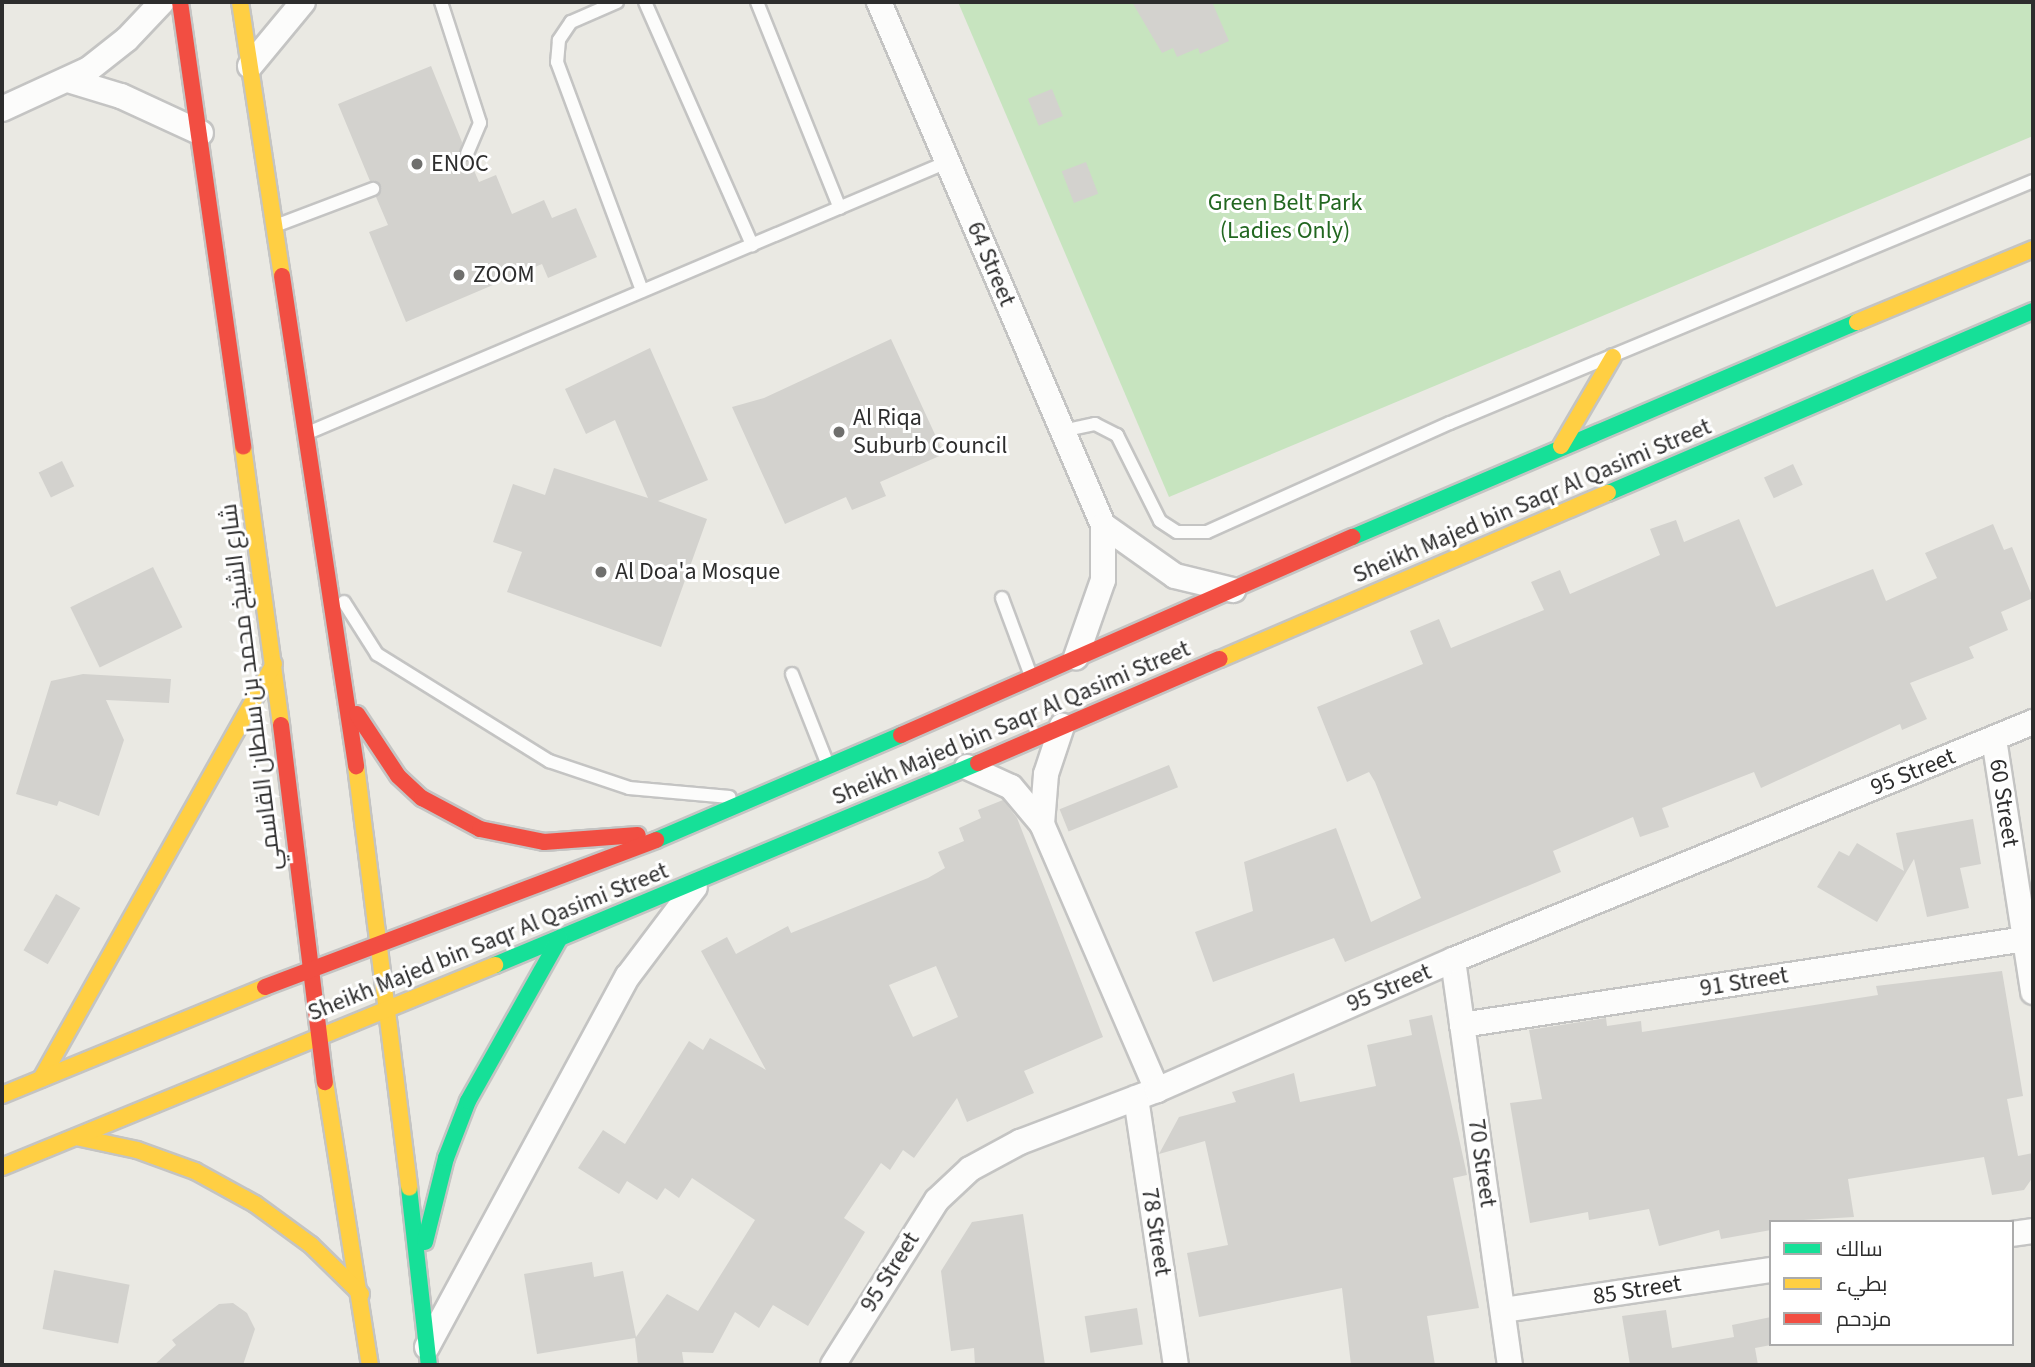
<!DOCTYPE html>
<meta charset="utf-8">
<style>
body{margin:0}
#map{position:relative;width:2035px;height:1367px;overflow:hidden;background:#eae9e3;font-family:"Source Sans 3",Cairo,sans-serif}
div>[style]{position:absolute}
.green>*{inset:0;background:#c7e4bf}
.building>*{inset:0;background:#d3d2ce;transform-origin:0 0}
.roads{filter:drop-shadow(2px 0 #c4c4c3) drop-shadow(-2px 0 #c4c4c3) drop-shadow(0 2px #c4c4c3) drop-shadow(0 -2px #c4c4c3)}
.lane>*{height:12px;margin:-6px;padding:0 6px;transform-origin:6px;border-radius:6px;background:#fcfcfb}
.street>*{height:24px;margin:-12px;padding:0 12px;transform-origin:12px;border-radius:12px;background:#fcfcfb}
.fast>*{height:16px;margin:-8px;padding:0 8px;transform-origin:8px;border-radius:8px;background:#16e098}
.slow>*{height:16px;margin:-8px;padding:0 8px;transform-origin:8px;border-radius:8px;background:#ffcf43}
.jam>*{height:16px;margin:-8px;padding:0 8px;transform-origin:8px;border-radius:8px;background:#f24e42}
.dots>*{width:19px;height:19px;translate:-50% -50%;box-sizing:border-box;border:4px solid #fff;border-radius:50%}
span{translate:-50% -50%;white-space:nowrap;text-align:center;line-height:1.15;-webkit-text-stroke:6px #fff;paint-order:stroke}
.poi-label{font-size:24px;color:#2d2d2d}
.left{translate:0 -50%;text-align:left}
.park-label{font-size:24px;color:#226720}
.street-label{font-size:24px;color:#2d2d2d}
.frame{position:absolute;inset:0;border:4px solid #2d2d2d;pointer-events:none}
.legend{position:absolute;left:1769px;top:1220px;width:245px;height:126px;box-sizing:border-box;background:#fff;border:2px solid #ababab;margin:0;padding:9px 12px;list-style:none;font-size:21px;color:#2d2d2d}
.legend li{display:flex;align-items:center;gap:14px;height:35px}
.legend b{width:35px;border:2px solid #ababab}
</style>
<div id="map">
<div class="green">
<i style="clip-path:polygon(958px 2px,2033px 2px,2033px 136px,1169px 497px)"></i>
</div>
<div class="building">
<i style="clip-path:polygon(1132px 2px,1212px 2px,1229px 41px,1200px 54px,1198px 48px,1177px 57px,1173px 48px,1162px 53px)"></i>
<i style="clip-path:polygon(431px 66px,462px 142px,460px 158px,470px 161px,479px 182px,496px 175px,512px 214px,544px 200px,552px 218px,576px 208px,597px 257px,548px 278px,542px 264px,406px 322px,369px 232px,388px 225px,376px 197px,381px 187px,370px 181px,338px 104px)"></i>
<i style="left:1052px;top:89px;width:29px;height:26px;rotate:68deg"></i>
<i style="left:1086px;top:162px;width:34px;height:26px;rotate:69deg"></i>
<i style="clip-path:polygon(891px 339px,944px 454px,880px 482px,886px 496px,852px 510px,846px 497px,785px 524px,732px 407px,764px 398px)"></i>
<i style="clip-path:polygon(650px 348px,708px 480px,658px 501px,707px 519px,661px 647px,507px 592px,522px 552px,493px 542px,513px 484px,545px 495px,554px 468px,648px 498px,615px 420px,586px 434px,565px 389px)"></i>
<i style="left:62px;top:461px;width:28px;height:26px;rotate:64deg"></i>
<i style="left:1793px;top:464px;width:23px;height:32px;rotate:65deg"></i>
<i style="clip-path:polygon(1739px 519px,1776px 607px,1873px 569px,1886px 601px,1937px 578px,1925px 553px,1993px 524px,2004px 550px,2012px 547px,2033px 598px,2001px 612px,2008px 630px,1969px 647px,1974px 658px,1910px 683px,1927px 719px,1902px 730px,1900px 724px,1761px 788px,1754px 772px,1662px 808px,1669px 827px,1640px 837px,1633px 817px,1553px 851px,1561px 872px,1345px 962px,1334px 938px,1213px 982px,1195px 932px,1253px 911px,1244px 862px,1336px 828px,1371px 922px,1421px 898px,1375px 782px,1369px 772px,1347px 782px,1317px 707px,1423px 664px,1410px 631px,1439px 619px,1451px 648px,1544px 610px,1531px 582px,1560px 570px,1570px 594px,1660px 555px,1650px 529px,1676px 520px,1684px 542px)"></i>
<i style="left:153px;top:567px;width:67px;height:92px;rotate:64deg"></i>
<i style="clip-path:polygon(83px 674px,171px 679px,169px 703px,106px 700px,124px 740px,99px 816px,59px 801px,57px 806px,16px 794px,51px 681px)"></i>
<i style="left:1169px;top:765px;width:24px;height:118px;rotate:68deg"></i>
<i style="clip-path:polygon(evenodd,1003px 800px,1017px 818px,1103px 1037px,1024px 1071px,1034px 1093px,967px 1122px,957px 1098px,914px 1158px,903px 1150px,890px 1170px,881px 1163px,844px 1218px,865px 1232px,808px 1326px,773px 1305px,759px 1328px,735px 1312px,713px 1353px,682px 1352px,684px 1365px,638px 1365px,635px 1338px,537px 1354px,524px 1274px,592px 1262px,594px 1277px,623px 1271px,636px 1337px,667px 1294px,698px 1311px,755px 1220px,692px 1178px,679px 1198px,665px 1188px,657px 1200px,627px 1181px,619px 1194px,578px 1168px,603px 1130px,625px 1144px,689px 1041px,703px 1050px,710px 1038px,766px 1070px,701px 951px,727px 937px,736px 954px,788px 926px,791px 933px,928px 878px,945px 868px,938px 852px,964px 841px,959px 828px,981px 818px,978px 810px,1003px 800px,936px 966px,958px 1017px,913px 1037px,889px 985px,936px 966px)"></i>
<i style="clip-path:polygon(1973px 819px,1981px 864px,1960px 868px,1969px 908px,1927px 917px,1914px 859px,1877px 922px,1817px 887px,1839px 851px,1849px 856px,1857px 843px,1904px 871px,1896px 833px)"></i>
<i style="left:56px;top:894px;width:28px;height:65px;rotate:30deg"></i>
<i style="clip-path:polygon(2002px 971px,2023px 1096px,2007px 1099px,2018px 1156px,2033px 1153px,2033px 1177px,2024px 1190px,1992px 1195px,1984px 1157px,1848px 1179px,1854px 1217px,1771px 1222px,1771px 1230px,1721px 1239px,1719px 1230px,1659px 1246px,1649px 1209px,1589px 1220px,1588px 1212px,1530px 1223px,1510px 1103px,1542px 1099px,1529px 1030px,1606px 1018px,1607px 1026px,1641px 1021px,1642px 1032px,1878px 995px,1876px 986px)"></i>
<i style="clip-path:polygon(1432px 1015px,1467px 1175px,1453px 1178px,1479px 1308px,1427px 1316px,1435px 1365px,1351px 1365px,1342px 1288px,1199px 1317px,1187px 1253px,1228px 1245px,1205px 1141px,1159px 1154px,1179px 1117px,1236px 1102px,1232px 1092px,1294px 1073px,1300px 1102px,1376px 1086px,1367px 1045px,1412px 1035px,1409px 1020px)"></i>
<i style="clip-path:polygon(1023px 1214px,1045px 1365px,975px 1365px,974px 1348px,951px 1351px,941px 1271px,972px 1222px)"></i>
<i style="left:54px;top:1270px;width:77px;height:60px;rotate:11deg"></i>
<i style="clip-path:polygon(233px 1303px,247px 1313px,255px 1329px,243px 1365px,154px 1365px,176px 1345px,172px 1340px,219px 1304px)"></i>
<i style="left:1137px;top:1308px;width:37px;height:53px;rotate:81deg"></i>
<i style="clip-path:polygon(1666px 1310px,1672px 1348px,1734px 1337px,1732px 1325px,1771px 1317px,1771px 1345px,1755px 1348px,1758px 1365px,1630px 1365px,1622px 1316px)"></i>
</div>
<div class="roads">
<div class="lane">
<i style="left:441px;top:2px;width:127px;rotate:72.1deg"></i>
<i style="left:480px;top:123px;width:33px;rotate:113deg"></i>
<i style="left:617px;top:2px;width:50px;rotate:156.5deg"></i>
<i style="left:571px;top:22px;width:22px;rotate:124deg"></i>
<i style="left:559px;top:40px;width:22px;rotate:95deg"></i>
<i style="left:557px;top:62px;width:244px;rotate:69.6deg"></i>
<i style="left:645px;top:2px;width:266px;rotate:66.2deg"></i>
<i style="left:757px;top:2px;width:222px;rotate:68.1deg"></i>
<i style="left:275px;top:226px;width:105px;rotate:-20.7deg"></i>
<i style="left:1062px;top:431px;width:34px;rotate:-12deg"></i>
<i style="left:1095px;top:424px;width:25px;rotate:27deg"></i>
<i style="left:1117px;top:435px;width:96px;rotate:63.4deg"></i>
<i style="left:1160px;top:521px;width:20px;rotate:33deg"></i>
<i style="left:1177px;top:532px;width:30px"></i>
<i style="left:1207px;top:532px;width:266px;rotate:-24.2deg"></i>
<i style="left:1450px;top:423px;width:631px;rotate:-22.54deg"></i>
<i style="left:310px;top:432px;width:692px;rotate:-22.97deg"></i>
<i style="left:1002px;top:598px;width:83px;rotate:69.6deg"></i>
<i style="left:344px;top:602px;width:62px;rotate:57.6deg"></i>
<i style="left:377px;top:654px;width:203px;rotate:31.9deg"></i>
<i style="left:549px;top:761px;width:84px;rotate:18.6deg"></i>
<i style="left:629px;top:788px;width:101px;rotate:5.1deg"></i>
<i style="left:792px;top:674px;width:98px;rotate:68.4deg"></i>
</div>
<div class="street">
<i style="left:879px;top:2px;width:569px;rotate:66.81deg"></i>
<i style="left:1103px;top:525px;width:55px;rotate:90deg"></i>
<i style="left:1103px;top:580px;width:82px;rotate:109.3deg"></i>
<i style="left:250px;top:66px;width:83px;rotate:-50.4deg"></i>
<i style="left:68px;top:80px;width:55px;rotate:16.8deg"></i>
<i style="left:121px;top:96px;width:88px;rotate:24.8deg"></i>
<i style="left:2px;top:109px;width:96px;rotate:-24.7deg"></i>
<i style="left:89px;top:69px;width:48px;rotate:-38.3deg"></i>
<i style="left:127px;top:39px;width:51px;rotate:-46.6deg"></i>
<i style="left:1103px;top:525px;width:88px;rotate:35.3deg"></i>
<i style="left:1175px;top:576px;width:60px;rotate:13.6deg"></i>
<i style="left:1994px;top:739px;width:256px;rotate:81.2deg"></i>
<i style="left:967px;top:767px;width:48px;rotate:24.4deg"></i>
<i style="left:1011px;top:787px;width:48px;rotate:50deg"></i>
<i style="left:1042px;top:824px;width:290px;rotate:66.6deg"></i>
<i style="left:1042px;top:824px;width:50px;rotate:-85.4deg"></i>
<i style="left:1046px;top:774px;width:51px;rotate:-71.6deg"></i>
<i style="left:1453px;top:960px;width:409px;rotate:82deg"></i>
<i style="left:1462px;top:1025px;width:570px;rotate:-8.68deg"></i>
<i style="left:1136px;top:1098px;width:270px;rotate:81.5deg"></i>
<i style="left:2012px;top:1234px;width:21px;rotate:-8deg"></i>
<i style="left:1503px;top:1310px;width:271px;rotate:-8.5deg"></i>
<i style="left:427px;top:1347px;width:422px;rotate:-61.6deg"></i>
<i style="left:628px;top:976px;width:111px;rotate:-53deg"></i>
<i style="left:833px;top:1365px;width:195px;rotate:-57.8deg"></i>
<i style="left:937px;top:1200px;width:45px;rotate:-43.2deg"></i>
<i style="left:970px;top:1169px;width:57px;rotate:-28.4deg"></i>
<i style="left:1020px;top:1142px;width:147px;rotate:-20.8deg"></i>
<i style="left:1157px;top:1090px;width:323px;rotate:-23.7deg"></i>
<i style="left:1453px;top:960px;width:627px;rotate:-22.31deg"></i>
</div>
<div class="fast">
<i style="left:1608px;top:493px;width:462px;rotate:-23.2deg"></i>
<i style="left:1353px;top:537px;width:548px;rotate:-23.1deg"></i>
<i style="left:656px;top:840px;width:267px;rotate:-23.2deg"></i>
<i style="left:495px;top:965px;width:524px;rotate:-22.7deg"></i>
<i style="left:409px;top:1188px;width:178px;rotate:83.6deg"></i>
<i style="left:425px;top:1242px;width:87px;rotate:-76deg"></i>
<i style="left:446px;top:1158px;width:61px;rotate:-68.9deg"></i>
<i style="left:468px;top:1101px;width:187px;rotate:-60.6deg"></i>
</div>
<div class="slow">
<i style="left:240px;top:2px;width:277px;rotate:81.3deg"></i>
<i style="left:1857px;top:322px;width:191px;rotate:-22.5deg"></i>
<i style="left:1561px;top:446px;width:103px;rotate:-59.7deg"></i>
<i style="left:243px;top:447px;width:281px;rotate:82.2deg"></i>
<i style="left:1220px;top:659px;width:422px;rotate:-23.2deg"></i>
<i style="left:356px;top:766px;width:425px;rotate:82.8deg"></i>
<i style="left:41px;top:1079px;width:476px;rotate:-60.7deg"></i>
<i style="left:325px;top:1082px;width:287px;rotate:81deg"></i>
<i style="left:2px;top:1095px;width:284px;rotate:-22.3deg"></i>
<i style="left:76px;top:1137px;width:62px;rotate:12deg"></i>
<i style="left:137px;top:1150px;width:62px;rotate:19.9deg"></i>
<i style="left:195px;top:1171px;width:68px;rotate:28.8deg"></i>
<i style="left:255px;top:1204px;width:69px;rotate:36.2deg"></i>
<i style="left:311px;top:1245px;width:70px;rotate:44.4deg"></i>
<i style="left:2px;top:1167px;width:533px;rotate:-22.28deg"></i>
</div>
<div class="jam">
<i style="left:180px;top:2px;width:449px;rotate:81.9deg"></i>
<i style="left:282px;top:276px;width:496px;rotate:81.4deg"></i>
<i style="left:357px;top:714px;width:74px;rotate:56.5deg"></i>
<i style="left:398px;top:776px;width:33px;rotate:43deg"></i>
<i style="left:422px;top:798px;width:66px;rotate:28.1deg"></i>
<i style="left:480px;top:829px;width:65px;rotate:11.5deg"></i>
<i style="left:544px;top:842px;width:94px;rotate:-4.3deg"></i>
<i style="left:281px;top:725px;width:360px;rotate:83deg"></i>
<i style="left:901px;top:735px;width:493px;rotate:-23.7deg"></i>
<i style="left:978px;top:763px;width:263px;rotate:-23.3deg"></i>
<i style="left:265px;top:987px;width:418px;rotate:-20.6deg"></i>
</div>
</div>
<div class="dots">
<i style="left:417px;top:164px;background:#6f6f6d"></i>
<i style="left:459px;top:275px;background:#6f6f6d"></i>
<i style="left:839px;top:432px;background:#6f6f6d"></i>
<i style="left:601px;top:572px;background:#6f6f6d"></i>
</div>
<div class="poi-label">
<span class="left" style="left:431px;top:164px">ENOC</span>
<span class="left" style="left:473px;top:275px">ZOOM</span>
<span class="left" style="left:853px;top:432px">Al Riqa<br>Suburb Council</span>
<span class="left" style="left:615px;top:572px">Al Doa'a Mosque</span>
</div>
<div class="park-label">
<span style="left:1285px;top:217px">Green Belt Park<br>(Ladies Only)</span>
</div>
<div class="street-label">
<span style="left:991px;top:264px;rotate:67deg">64 Street</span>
<span style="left:1532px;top:501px;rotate:-23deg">Sheikh Majed bin Saqr Al Qasimi Street</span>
<span style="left:251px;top:687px;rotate:-97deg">شارع الشيخ محمد بن سلطان القاسمي</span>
<span style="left:1011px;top:723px;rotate:-23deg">Sheikh Majed bin Saqr Al Qasimi Street</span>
<span style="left:1913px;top:772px;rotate:-22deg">95 Street</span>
<span style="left:2004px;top:803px;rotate:81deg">60 Street</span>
<span style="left:488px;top:942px;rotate:-22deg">Sheikh Majed bin Saqr Al Qasimi Street</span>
<span style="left:1744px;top:982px;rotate:-9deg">91 Street</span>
<span style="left:1389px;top:988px;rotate:-23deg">95 Street</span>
<span style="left:1482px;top:1163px;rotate:82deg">70 Street</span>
<span style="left:1156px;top:1232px;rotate:81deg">78 Street</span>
<span style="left:890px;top:1272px;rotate:-58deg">95 Street</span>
<span style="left:1637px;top:1290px;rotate:-9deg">85 Street</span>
</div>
<div class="frame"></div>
<ul class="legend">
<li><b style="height:9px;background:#16e098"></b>سالك</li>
<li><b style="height:9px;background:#ffcf43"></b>بطيء</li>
<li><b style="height:9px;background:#f24e42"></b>مزدحم</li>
</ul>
</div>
